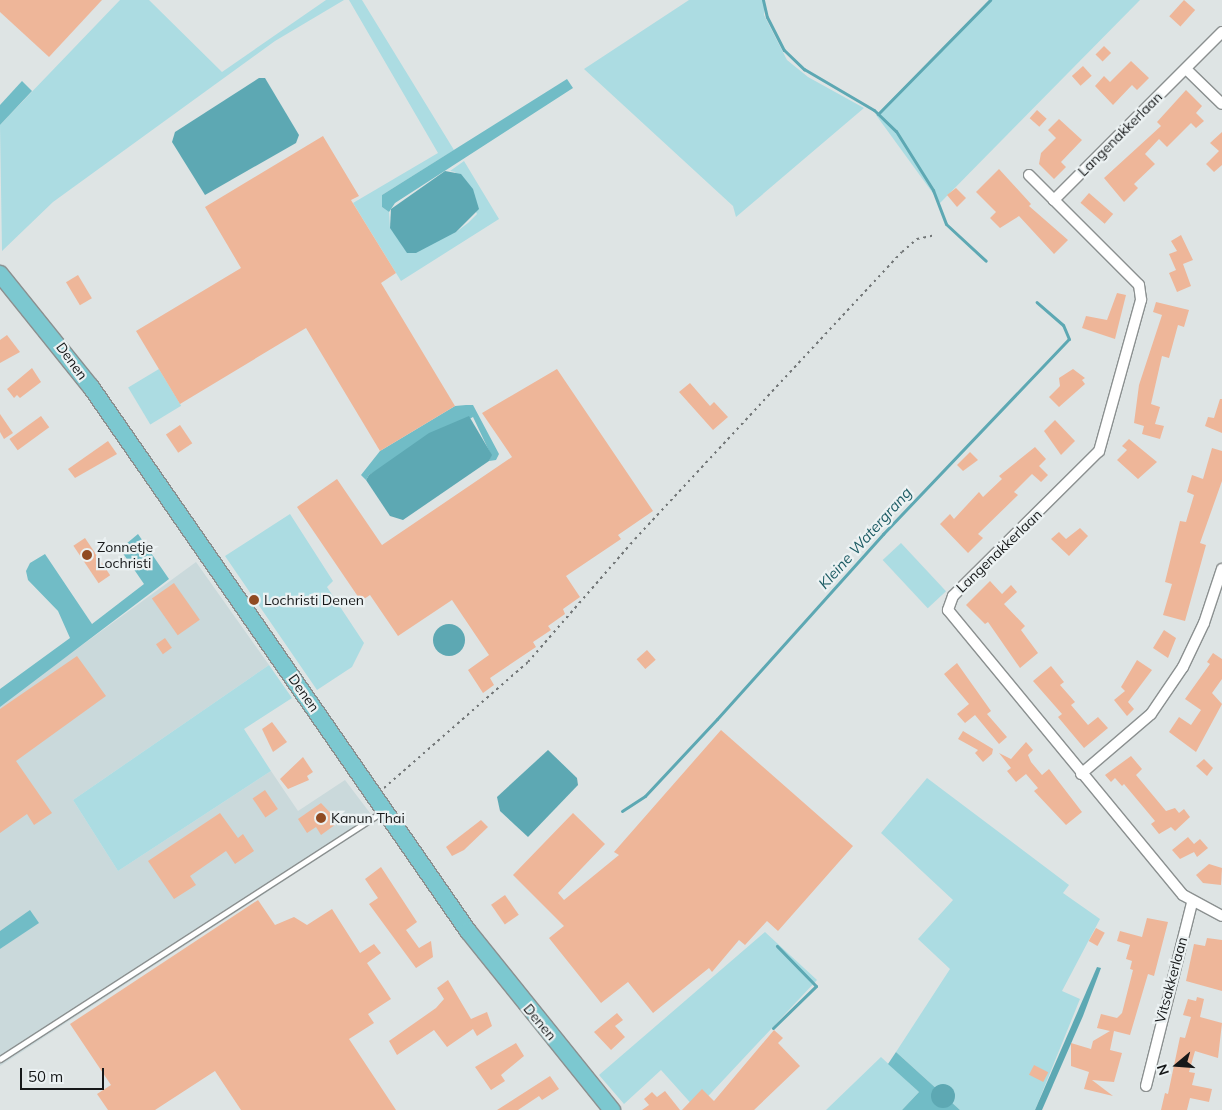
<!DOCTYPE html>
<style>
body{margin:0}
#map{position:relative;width:1222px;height:1110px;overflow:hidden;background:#dee4e4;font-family:Mulish,sans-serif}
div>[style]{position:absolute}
.built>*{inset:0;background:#cad9db}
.green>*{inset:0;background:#acdce2;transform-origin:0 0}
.forest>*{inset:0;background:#71bcc6}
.water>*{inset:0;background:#5da8b3}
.round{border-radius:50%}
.stream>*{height:3px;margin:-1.5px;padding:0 1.5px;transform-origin:1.5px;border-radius:1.5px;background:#5da8b3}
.building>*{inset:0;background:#eeb699;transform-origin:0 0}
.path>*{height:2px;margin-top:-1px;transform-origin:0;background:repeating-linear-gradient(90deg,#727677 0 2.5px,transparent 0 6.5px)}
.roads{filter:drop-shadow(1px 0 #8b9090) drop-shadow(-1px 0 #8b9090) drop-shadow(0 1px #8b9090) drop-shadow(0 -1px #8b9090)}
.lane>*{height:5px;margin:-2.5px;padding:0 2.5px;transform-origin:2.5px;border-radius:2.5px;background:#fff}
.street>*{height:10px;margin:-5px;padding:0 5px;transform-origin:5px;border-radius:5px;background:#fff}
.primary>*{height:16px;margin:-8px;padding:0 8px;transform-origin:8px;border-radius:8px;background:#7cc8d0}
.dots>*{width:14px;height:14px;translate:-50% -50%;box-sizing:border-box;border:2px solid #ebf1f2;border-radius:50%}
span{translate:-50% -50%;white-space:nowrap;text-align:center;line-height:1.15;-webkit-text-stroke:4.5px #ebf1f2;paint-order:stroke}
.street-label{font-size:14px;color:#161819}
.poi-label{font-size:14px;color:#161819}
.left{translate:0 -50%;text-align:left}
.water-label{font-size:15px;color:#1d5c64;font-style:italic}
.north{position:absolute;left:1152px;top:1040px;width:50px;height:50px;-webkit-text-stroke:4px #ebf1f2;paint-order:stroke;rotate:252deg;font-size:14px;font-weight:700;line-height:20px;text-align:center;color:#161819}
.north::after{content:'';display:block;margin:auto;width:18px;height:22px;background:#161819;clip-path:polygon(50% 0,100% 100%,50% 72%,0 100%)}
.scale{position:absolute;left:20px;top:1068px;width:84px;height:22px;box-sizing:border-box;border:2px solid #161819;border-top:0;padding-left:6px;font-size:15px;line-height:18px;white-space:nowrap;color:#161819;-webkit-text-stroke:4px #ebf1f2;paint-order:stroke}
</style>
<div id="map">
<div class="built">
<i style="clip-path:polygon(196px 562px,269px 665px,73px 800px,118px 871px,271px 771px,298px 811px,345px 780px,376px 821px,0 1066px,0 949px,39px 922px,0 931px,0 705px)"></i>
</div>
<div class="green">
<i style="clip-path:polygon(120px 0,149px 0,222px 72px,326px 0,344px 0,275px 41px,53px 202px,2px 251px,0 125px)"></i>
<i style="clip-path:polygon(349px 0,362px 0,454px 150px,382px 195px,382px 207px,389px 212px,390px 228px,456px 232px,468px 223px,477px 214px,455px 172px,450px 171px,464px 161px,499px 219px,401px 281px,353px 203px,438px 153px)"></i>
<i style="clip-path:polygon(689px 0,765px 0,764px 15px,787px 60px,808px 77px,864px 108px,736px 217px,733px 206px,584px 69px)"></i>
<i style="clip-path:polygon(991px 0,1140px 0,940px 203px,876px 115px)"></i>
<i style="left:159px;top:369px;width:43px;height:36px;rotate:59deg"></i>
<i style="clip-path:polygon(290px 514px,333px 581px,327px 587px,364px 643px,352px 667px,317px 690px,225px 556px)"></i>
<i style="left:901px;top:543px;width:66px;height:25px;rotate:47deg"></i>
<i style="clip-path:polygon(269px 665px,292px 698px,244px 729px,271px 771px,118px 871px,73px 800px)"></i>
<i style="clip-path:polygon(927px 778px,1069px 885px,1063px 893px,1100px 919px,1062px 991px,1080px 999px,1035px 1110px,960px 1110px,896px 1052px,950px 969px,918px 939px,953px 900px,881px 833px)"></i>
<i style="clip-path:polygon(765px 932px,817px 980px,696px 1109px,661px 1070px,624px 1104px,599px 1075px)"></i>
<i style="clip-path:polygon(881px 1057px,919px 1092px,902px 1110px,826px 1110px)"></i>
</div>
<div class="forest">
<i style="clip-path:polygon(567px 79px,573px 88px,395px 203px,389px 212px,382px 207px,382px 195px)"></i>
<i style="clip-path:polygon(22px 81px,32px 91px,0 125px,0 105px)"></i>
<i style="clip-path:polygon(466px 405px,473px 405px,499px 454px,496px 460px,489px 461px,491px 455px,473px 417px,369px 475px,366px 480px,361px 475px,380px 451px,455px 406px)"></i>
<i style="clip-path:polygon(138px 534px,169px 579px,0 707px,0 689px,70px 638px,58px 611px,28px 580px,26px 571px,30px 563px,45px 554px,92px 624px,144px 584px,120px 549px)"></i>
<i style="clip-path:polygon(30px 910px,39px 923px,0 949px,0 931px)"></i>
<i style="clip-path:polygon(896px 1052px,960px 1110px,902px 1110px,919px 1092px,888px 1064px)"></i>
</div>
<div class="water">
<i style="clip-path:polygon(259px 78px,265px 78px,299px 135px,296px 143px,205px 195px,172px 142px,175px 132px)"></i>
<i style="clip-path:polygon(445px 171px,461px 174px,473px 189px,479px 209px,456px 232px,416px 253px,407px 253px,390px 228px,391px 209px)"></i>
<i style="clip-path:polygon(469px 416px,492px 455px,489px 461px,403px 520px,390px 516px,366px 480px,369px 475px,429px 433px)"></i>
<i class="round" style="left:433px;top:624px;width:32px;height:32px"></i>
<i style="clip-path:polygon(548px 750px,577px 778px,578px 785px,528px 837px,500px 811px,497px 797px)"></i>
<i style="clip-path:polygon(1097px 967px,1101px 968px,1083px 1016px,1042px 1110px,1035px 1110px)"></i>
<i class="round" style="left:931px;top:1084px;width:24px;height:24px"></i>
</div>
<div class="stream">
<i style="left:763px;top:0;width:17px;rotate:77deg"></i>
<i style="left:767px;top:17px;width:37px;rotate:63deg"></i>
<i style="left:784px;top:50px;width:28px;rotate:44deg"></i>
<i style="left:804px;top:69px;width:81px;rotate:30.4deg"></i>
<i style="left:874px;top:110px;width:30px;rotate:44deg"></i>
<i style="left:896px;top:131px;width:70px;rotate:57.9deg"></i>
<i style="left:933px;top:190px;width:36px;rotate:69deg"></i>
<i style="left:946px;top:224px;width:54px;rotate:42.8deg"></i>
<i style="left:878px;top:114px;width:160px;rotate:-45.5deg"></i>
<i style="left:622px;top:811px;width:27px;rotate:-33deg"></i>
<i style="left:645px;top:796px;width:105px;rotate:-46.9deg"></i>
<i style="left:717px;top:719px;width:249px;rotate:-48.1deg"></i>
<i style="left:883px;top:534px;width:269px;rotate:-46.4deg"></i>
<i style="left:1069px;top:339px;width:15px;rotate:-113deg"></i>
<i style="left:1063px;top:325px;width:35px;rotate:-139deg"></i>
<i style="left:773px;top:1028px;width:60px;rotate:-44.3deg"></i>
<i style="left:816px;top:986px;width:56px;rotate:-134.3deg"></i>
</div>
<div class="building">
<i style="clip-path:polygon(0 0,102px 0,49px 57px,0 12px)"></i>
<i style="left:1184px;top:0;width:15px;height:22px;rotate:42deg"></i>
<i style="left:1104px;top:46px;width:10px;height:12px;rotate:45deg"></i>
<i style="clip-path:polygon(1131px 61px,1149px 78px,1137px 90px,1132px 85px,1113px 105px,1095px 86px,1104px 76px,1110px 82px)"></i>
<i style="left:1083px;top:66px;width:13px;height:15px;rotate:48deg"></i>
<i style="clip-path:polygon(1186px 90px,1202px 106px,1196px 113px,1204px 121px,1196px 128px,1191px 123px,1167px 147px,1159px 139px,1145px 154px,1155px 164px,1134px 184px,1138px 188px,1124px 202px,1104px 178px,1161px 126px,1157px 122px)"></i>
<i style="left:1037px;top:110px;width:13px;height:11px;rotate:42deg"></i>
<i style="clip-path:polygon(1059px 119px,1082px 140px,1061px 162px,1066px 167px,1054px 179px,1039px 164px,1041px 153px,1056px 138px,1048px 130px)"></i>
<i style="clip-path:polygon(1222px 132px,1222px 165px,1214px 172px,1206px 164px,1219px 151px,1210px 143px)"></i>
<i style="clip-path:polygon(323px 136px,359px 196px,351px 200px,396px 273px,381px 283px,455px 406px,380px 451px,306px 328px,180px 404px,136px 331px,241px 268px,205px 207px)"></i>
<i style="clip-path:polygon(999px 169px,1031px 204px,1029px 206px,1068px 240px,1054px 254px,1019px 216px,1000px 228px,990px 218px,996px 212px,976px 192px)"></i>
<i style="clip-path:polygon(956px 188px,966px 198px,957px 207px,947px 195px)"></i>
<i style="left:1089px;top:193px;width:32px;height:13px;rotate:41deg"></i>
<i style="clip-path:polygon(1181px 235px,1193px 260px,1183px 264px,1191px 286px,1177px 292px,1169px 273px,1176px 270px,1169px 254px,1177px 251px,1171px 241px)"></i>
<i style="left:78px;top:275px;width:27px;height:14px;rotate:59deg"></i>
<i style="clip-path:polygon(1117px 293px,1126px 295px,1115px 339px,1082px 328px,1086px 316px,1107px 320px)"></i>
<i style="clip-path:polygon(1156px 302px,1189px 310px,1184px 327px,1178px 325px,1169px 358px,1162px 356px,1151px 404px,1160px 407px,1155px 424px,1164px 426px,1160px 439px,1142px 434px,1144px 426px,1134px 423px,1139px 385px,1162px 315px,1153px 312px)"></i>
<i style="clip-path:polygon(7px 335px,20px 352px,0 363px,0 340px)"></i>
<i style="clip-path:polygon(32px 368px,41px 382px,20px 398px,17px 395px,14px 398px,7px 389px)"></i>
<i style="clip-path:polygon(557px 369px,653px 511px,618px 535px,621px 539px,566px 576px,580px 597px,563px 609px,565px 614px,548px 626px,551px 630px,533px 642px,536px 647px,490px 678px,494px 685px,483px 693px,468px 670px,489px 655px,452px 600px,398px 636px,370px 595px,361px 601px,297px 507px,337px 479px,382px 545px,512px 457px,482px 413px)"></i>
<i style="clip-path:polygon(1073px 369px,1085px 378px,1082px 380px,1085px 384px,1059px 407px,1049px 397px,1060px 386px,1059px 378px)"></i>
<i style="clip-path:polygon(690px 383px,710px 406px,714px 402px,728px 417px,713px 430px,679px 392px)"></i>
<i style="clip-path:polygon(1220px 399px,1222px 399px,1222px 433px,1205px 426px,1208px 417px,1214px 418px)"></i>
<i style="clip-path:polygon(0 414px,13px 433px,4px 439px,0 432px)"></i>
<i style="left:41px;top:416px;width:14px;height:39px;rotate:54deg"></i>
<i style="clip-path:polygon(1055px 420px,1075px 441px,1061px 455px,1044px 431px)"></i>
<i style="left:180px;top:425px;width:22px;height:17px;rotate:56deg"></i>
<i style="clip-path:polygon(1129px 439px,1157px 462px,1138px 479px,1117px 460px,1127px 450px,1122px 446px)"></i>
<i style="clip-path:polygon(108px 441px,117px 454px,75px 478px,68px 469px)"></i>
<i style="clip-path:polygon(1035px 447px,1046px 459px,1039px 466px,1048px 475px,1041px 482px,1032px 474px,1014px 492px,1018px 495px,978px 534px,983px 538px,968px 553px,940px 524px,950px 514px,954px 519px,979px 492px,983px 497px,1002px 479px,999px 476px)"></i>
<i style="clip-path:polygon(1212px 448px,1222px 451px,1222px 481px,1200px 543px,1206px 545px,1185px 621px,1163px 615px,1172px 584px,1165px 582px,1180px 521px,1186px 522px,1194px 495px,1187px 492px,1192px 475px,1203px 479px)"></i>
<i style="clip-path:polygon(970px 452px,978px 460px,963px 471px,957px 465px)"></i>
<i style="clip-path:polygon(1080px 528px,1088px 536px,1069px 556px,1051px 539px,1059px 532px,1066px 539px)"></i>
<i style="left:85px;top:538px;width:45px;height:14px;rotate:56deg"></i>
<i style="clip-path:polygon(990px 581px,1002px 594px,1011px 585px,1017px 592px,1004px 604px,1025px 626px,1021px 630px,1038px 653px,1020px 668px,988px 622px,985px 624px,966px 605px)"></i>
<i style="left:174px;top:583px;width:45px;height:27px;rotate:55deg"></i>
<i style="clip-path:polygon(1164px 630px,1176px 638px,1168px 658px,1153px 648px)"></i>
<i style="left:165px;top:638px;width:12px;height:11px;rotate:55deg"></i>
<i style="left:647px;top:650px;width:13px;height:14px;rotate:48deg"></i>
<i style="clip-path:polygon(1213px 653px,1222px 659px,1222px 679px,1212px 693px,1222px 704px,1196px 752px,1169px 732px,1179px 717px,1191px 725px,1201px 710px,1185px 699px,1210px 664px,1207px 662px)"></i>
<i style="clip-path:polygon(77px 656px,106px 696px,16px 761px,52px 813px,34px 825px,27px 814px,0 833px,0 709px)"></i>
<i style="clip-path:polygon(1137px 660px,1152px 670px,1128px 702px,1134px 709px,1127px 716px,1114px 700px,1125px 691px,1121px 687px)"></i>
<i style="clip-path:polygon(957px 663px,991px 711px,987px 714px,1007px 737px,999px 744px,975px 715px,965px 723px,957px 714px,969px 704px,944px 674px)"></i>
<i style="clip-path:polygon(1051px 666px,1064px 682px,1060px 685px,1075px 702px,1071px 705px,1088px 725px,1098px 717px,1108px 728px,1084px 748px,1058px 717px,1062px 714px,1033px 681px)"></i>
<i style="clip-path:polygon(272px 722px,287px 742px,273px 752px,262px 729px)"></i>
<i style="clip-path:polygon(721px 730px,853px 846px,778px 931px,767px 921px,745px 945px,739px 940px,712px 972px,709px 968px,653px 1013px,628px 982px,601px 1003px,549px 938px,564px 926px,513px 875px,573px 813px,605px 844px,558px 893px,564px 900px,619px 855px,614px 852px)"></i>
<i style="clip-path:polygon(963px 731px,993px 749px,992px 754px,983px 762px,975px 753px,978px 750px,958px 739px)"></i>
<i style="clip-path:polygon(1026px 742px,1033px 750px,1028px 755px,1031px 762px,1042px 775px,1049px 769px,1082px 812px,1066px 825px,1034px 791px,1038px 788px,1026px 774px,1016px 782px,1007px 771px,1011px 768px,999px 753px,1011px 759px)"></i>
<i style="clip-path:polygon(1131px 756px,1142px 769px,1136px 775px,1166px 811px,1175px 808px,1179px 813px,1184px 809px,1190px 817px,1175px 831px,1171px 827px,1159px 834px,1151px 824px,1155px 821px,1124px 784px,1122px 786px,1115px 778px,1111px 782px,1105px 775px)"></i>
<i style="clip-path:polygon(303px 757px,313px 772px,307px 776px,309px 780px,288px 789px,280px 779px)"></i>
<i style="clip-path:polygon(1204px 759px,1213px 768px,1207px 776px,1196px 766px)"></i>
<i style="left:265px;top:790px;width:23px;height:15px;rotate:56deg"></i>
<i style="clip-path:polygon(321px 803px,339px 822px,321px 835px,316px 827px,307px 833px,298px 819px)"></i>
<i style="clip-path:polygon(220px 813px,238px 838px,243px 834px,254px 851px,235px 864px,226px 851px,190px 876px,196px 885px,174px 899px,148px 861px)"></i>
<i style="clip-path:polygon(481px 820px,488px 827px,464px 850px,452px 856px,446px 847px)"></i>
<i style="clip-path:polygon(1188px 837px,1194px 844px,1200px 839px,1208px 848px,1197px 857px,1194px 852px,1180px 859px,1172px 850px)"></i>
<i style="clip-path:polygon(1209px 864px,1222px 868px,1221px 885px,1203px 883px,1196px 875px)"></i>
<i style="clip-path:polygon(381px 867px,417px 922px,406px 930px,419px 948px,431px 941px,433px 957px,416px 968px,369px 904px,378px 898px,365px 879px)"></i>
<i style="left:505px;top:895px;width:24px;height:17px;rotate:55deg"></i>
<i style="clip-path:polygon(258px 900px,275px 925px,294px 917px,307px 925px,332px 909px,360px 953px,374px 944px,381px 953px,367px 963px,391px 999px,368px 1014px,374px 1023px,349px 1039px,396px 1110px,241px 1110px,215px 1071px,155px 1110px,108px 1110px,97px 1094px,111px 1085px,70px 1024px)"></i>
<i style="clip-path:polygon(1147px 918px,1168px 922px,1154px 976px,1148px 974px,1130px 1035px,1114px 1031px,1110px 1050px,1122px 1053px,1114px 1082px,1092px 1080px,1113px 1096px,1084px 1089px,1089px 1072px,1071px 1066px,1071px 1043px,1091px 1049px,1093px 1041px,1110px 1031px,1097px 1028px,1101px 1014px,1117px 1018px,1122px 1013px,1133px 970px,1130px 969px,1132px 961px,1126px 959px,1130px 945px,1117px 941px,1120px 931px,1142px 937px)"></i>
<i style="left:1096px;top:928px;width:10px;height:15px;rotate:29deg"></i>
<i style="clip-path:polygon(1207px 938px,1222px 940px,1222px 991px,1186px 981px,1194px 944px,1205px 946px)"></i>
<i style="clip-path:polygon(448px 980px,471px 1019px,487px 1012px,492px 1026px,477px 1036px,473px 1029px,447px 1047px,434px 1030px,397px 1055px,389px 1041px,436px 1008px,444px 999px,437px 988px)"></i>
<i style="clip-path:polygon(1197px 997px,1204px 999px,1200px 1017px,1222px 1023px,1218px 1058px,1195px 1051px,1189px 1072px,1195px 1073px,1192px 1085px,1212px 1089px,1209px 1102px,1190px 1098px,1187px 1110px,1161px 1110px,1165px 1093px,1168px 1094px,1180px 1037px,1185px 1038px,1191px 1017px,1183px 1015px,1188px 999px,1196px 1001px)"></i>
<i style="clip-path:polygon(617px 1013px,623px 1020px,615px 1026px,625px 1037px,611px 1050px,594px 1032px)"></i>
<i style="clip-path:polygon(774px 1030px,783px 1038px,778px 1043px,800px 1066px,754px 1110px,682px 1110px,702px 1089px,714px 1101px)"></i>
<i style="clip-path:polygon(516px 1043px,524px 1056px,501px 1075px,505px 1081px,491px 1090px,475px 1067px)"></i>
<i style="left:1034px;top:1065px;width:16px;height:11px;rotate:27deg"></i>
<i style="clip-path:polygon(550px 1076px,559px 1089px,542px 1100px,539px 1096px,518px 1110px,497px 1110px)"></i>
<i style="clip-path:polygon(665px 1091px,680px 1110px,642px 1110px,649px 1105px,644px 1099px,652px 1092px,657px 1097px)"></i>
</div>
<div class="path">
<i style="left:384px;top:788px;width:191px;rotate:-41.2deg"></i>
<i style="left:528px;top:662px;width:163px;rotate:-49deg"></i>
<i style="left:635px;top:539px;width:392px;rotate:-47.1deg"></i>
<i style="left:902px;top:252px;width:20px;rotate:-41deg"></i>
<i style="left:917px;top:239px;width:19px;rotate:-12deg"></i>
</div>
<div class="roads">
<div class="lane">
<i style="left:0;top:1059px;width:455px;rotate:-32.9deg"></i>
</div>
<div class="street">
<i style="left:1222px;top:32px;width:238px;rotate:135deg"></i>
<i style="left:1054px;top:200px;width:120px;rotate:45deg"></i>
<i style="left:1139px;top:285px;width:15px;rotate:82deg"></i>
<i style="left:1141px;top:300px;width:157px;rotate:105.5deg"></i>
<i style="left:1099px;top:451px;width:206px;rotate:135.2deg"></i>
<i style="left:953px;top:596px;width:15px;rotate:110deg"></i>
<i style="left:948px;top:610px;width:369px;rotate:50.5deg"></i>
<i style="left:1183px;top:895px;width:44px;rotate:28.3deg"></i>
<i style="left:1186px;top:69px;width:50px;rotate:44.2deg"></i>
<i style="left:1029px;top:175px;width:35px;rotate:45deg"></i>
<i style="left:1081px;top:774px;width:92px;rotate:-40.6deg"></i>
<i style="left:1151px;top:714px;width:57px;rotate:-55.8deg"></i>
<i style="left:1183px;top:667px;width:49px;rotate:-64.5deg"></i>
<i style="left:1204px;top:623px;width:57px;rotate:-71.6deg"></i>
<i style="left:1146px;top:1086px;width:189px;rotate:-75.9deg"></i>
</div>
<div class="primary">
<i style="left:0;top:274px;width:145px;rotate:51.2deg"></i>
<i style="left:91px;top:387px;width:662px;rotate:55.28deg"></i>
<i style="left:468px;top:931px;width:230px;rotate:51.2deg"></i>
</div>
</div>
<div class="dots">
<i style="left:87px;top:555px;background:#904a22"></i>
<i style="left:254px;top:600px;background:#904a22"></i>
<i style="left:321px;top:818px;background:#904a22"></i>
</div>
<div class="street-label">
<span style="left:1120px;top:134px;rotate:-45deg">Langenakkerlaan</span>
<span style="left:72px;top:361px;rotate:54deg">Denen</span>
<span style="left:999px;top:551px;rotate:-44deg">Langenakkerlaan</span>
<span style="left:304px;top:693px;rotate:55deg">Denen</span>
<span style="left:1171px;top:980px;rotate:-75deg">Vitsakkerlaan</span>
<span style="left:540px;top:1022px;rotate:50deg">Denen</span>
</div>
<div class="poi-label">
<span class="left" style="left:97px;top:555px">Zonnetje<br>Lochristi</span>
<span class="left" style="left:264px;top:600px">Lochristi Denen</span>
<span class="left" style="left:331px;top:818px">Kanun Thai</span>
</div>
<div class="water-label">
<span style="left:865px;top:538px;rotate:-48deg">Kleine Watergrang</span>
</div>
<div class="north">N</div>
<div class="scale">50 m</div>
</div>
